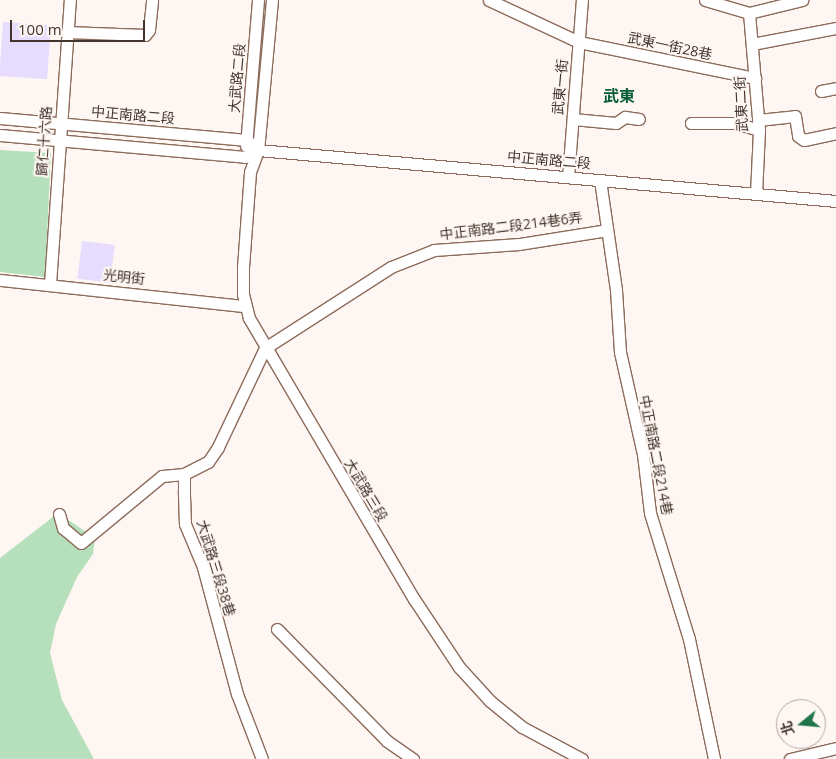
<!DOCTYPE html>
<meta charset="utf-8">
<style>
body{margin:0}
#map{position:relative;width:836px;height:759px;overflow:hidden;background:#fef6f2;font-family:"Open Sans","Noto Sans TC",sans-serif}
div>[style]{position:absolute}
.green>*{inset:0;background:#b6dfbc}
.building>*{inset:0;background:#e6dcfd;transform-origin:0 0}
.roads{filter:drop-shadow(1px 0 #8c6b5a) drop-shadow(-1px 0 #8c6b5a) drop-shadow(0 1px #8c6b5a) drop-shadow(0 -1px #8c6b5a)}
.minor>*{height:11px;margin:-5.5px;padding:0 5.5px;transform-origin:5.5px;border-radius:5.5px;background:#fff}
span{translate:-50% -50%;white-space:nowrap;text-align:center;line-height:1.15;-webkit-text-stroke:4px #fef6f2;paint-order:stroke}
.street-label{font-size:14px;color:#43342d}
.quarter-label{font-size:16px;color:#075d35;font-weight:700}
.north{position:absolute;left:776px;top:699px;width:50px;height:50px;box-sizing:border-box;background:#fef6f2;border:1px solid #b3a8a3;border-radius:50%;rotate:253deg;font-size:14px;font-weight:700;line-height:20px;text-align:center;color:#43342d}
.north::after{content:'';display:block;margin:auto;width:18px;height:22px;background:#217649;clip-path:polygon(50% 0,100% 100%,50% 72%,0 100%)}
.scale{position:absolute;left:10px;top:20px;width:135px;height:22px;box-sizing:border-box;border:2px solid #43342d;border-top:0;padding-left:6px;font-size:15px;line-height:18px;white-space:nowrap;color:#43342d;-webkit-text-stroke:4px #fef6f2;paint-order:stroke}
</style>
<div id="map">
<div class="green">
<i style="clip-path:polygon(0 150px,51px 153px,45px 277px,0 272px)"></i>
<i style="clip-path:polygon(58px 513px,95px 538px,93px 554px,77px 577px,56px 624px,50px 653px,62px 700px,94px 759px,0 759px,0 558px)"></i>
</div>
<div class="building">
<i style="left:3px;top:22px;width:48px;height:54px;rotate:4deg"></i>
<i style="left:82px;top:241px;width:33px;height:38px;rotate:7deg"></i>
</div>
<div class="roads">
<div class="minor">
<i style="left:272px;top:0;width:151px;rotate:95.3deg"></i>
<i style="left:258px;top:150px;width:23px;rotate:110deg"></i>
<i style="left:250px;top:172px;width:95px;rotate:94.2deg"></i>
<i style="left:243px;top:267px;width:27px;rotate:90deg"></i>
<i style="left:243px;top:294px;width:25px;rotate:76deg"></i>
<i style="left:249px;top:318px;width:326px;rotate:59.6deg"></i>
<i style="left:414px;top:599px;width:82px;rotate:56.5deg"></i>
<i style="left:459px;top:667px;width:46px;rotate:47.6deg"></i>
<i style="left:490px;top:701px;width:41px;rotate:39.1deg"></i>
<i style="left:522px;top:727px;width:68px;rotate:28.1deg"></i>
<i style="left:489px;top:0;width:99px;rotate:25deg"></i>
<i style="left:579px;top:42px;width:180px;rotate:11.6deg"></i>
<i style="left:705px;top:0;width:46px;rotate:16.5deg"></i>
<i style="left:749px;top:13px;width:55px;rotate:-13.8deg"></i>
<i style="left:749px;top:13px;width:117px;rotate:85.1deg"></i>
<i style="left:759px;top:130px;width:64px;rotate:92.7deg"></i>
<i style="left:67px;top:32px;width:78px;rotate:2.2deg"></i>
<i style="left:145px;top:35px;width:6px;rotate:-51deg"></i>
<i style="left:149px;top:30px;width:30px;rotate:-84deg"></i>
<i style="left:752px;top:44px;width:86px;rotate:-10.8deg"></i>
<i style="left:821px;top:91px;width:15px;rotate:-11deg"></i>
<i style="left:0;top:118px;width:248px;rotate:5.1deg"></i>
<i style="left:247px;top:140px;width:15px;rotate:42deg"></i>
<i style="left:573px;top:119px;width:43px;rotate:5.3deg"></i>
<i style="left:616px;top:123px;width:11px;rotate:-34deg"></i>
<i style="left:625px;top:117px;width:14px;rotate:8deg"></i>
<i style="left:758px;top:120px;width:37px;rotate:-6deg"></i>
<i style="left:795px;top:116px;width:20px;rotate:81deg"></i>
<i style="left:798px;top:136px;width:7px;rotate:34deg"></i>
<i style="left:804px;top:140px;width:33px;rotate:-12deg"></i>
<i style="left:691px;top:123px;width:44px"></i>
<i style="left:735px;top:123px;width:25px;rotate:16deg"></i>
<i style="left:0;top:135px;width:246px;rotate:5.1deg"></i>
<i style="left:245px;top:157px;width:15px;rotate:-28deg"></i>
<i style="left:258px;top:150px;width:580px;rotate:5.04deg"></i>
<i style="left:246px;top:146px;width:146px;rotate:-85.3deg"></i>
<i style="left:568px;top:177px;width:178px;rotate:-85.5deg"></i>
<i style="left:600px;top:180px;width:111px;rotate:81.7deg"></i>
<i style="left:616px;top:290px;width:62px;rotate:86.3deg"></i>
<i style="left:620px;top:352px;width:105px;rotate:77.3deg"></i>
<i style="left:643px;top:454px;width:59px;rotate:83.2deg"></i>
<i style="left:650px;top:513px;width:132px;rotate:72.8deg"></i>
<i style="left:689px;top:639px;width:123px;rotate:78.2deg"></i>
<i style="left:0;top:280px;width:246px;rotate:6.1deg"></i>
<i style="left:50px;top:284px;width:285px;rotate:-86deg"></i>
<i style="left:59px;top:514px;width:15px;rotate:74deg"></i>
<i style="left:63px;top:528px;width:23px;rotate:40deg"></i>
<i style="left:81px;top:543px;width:105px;rotate:-39.6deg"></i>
<i style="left:162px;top:476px;width:22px;rotate:-5deg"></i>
<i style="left:277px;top:629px;width:157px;rotate:45.5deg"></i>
<i style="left:387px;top:741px;width:32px;rotate:35deg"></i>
<i style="left:262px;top:759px;width:70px;rotate:-111deg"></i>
<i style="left:237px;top:694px;width:131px;rotate:-105deg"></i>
<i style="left:203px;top:567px;width:47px;rotate:-112.7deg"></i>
<i style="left:185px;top:524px;width:33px;rotate:-92deg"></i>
<i style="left:184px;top:491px;width:17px;rotate:-90deg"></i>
<i style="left:184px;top:474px;width:27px;rotate:-27deg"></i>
<i style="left:208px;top:462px;width:18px;rotate:-56deg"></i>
<i style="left:218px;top:447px;width:110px;rotate:-64.6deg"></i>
<i style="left:265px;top:348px;width:150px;rotate:-32.7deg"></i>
<i style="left:391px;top:267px;width:46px;rotate:-21.6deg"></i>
<i style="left:434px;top:250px;width:85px;rotate:-4deg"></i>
<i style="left:519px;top:244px;width:89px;rotate:-9deg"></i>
<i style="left:790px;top:759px;width:47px;rotate:-13.4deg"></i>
</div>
</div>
<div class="street-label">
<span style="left:670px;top:46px;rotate:12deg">武東一街28巷</span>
<span style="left:237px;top:78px;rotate:-85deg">大武路二段</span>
<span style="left:560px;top:87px;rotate:-85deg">武東一街</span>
<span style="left:741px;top:104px;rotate:-93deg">武東二街</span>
<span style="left:133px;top:115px;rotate:5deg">中正南路二段</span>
<span style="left:44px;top:141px;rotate:-86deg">歸仁十六路</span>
<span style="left:549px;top:160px;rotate:5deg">中正南路二段</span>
<span style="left:511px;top:226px;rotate:-7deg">中正南路二段214巷6弄</span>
<span style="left:124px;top:277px;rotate:6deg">光明街</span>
<span style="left:656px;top:455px;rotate:79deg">中正南路二段214巷</span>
<span style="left:366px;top:490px;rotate:59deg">大武路三段</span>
<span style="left:216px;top:568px;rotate:73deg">大武路三段38巷</span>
</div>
<div class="quarter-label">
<span style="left:619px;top:96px">武東</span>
</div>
<div class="north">北</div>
<div class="scale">100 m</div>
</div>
